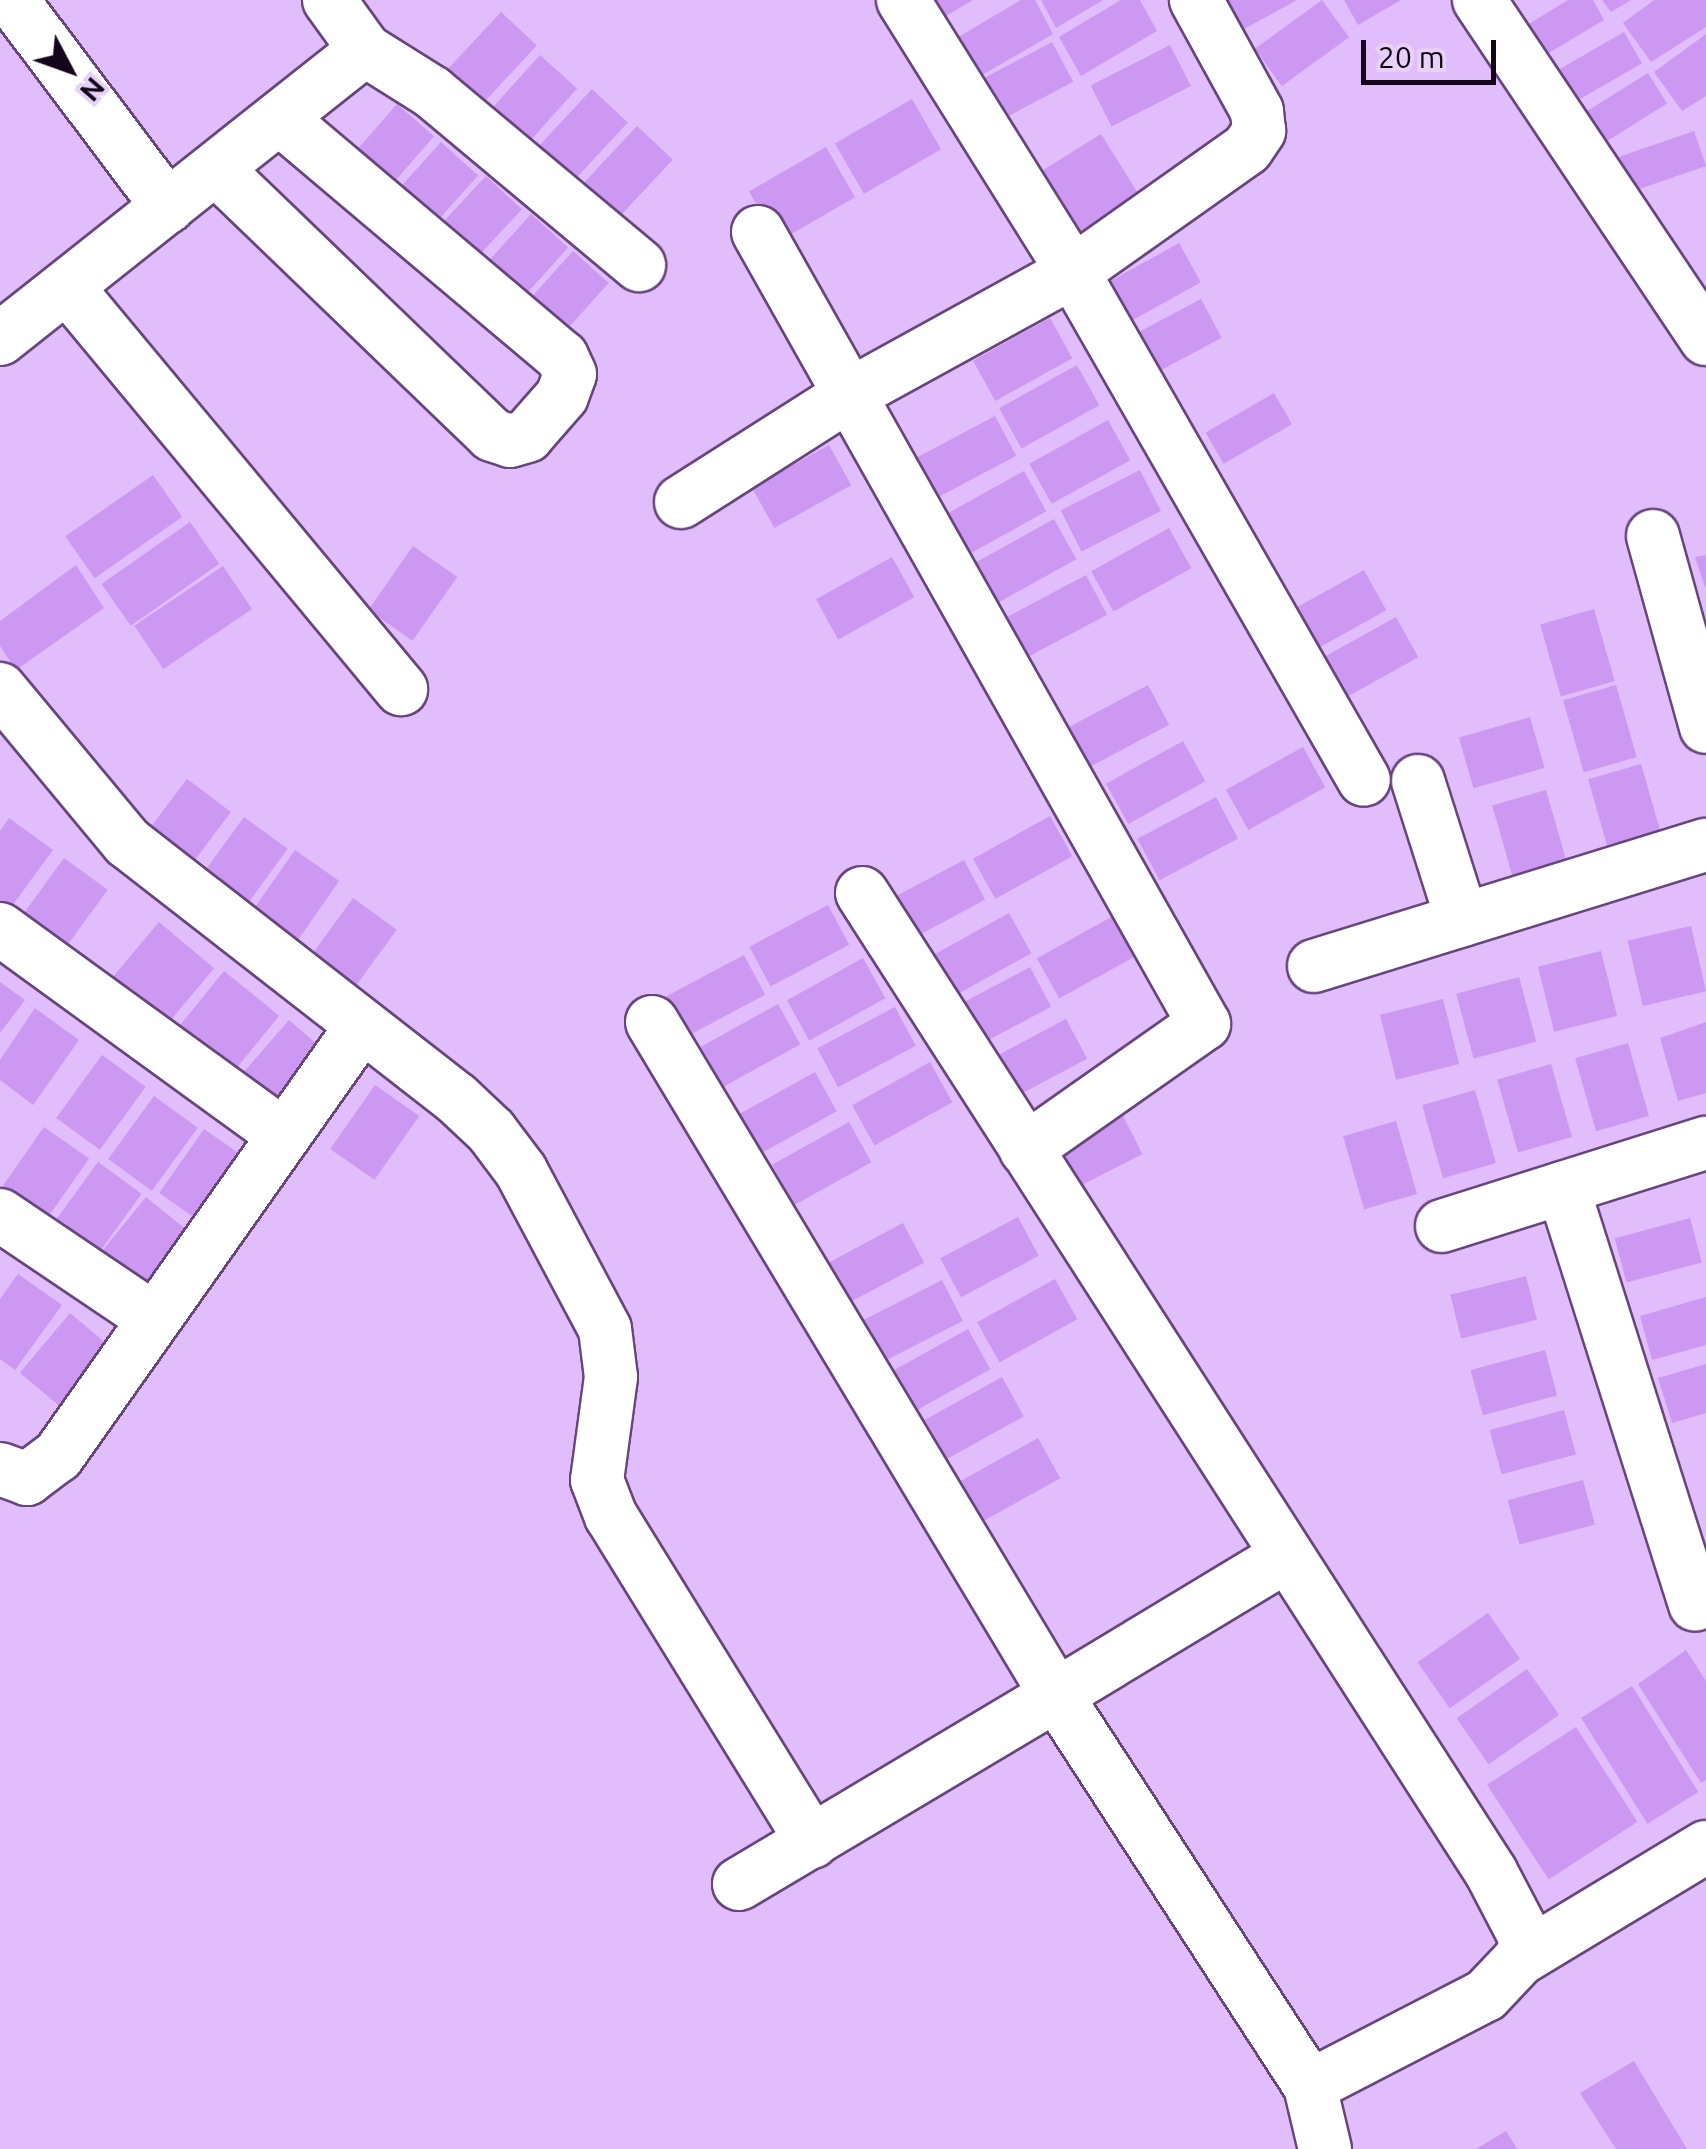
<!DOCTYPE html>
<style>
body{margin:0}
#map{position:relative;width:1706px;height:2149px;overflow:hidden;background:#e1bdfb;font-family:Ubuntu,sans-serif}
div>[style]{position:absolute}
.building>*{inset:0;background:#cd98f2;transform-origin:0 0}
.roads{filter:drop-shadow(2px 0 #67467c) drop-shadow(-2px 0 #67467c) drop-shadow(0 2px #67467c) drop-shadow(0 -2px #67467c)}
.minor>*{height:52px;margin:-26px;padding:0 26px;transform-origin:26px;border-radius:26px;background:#fff}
span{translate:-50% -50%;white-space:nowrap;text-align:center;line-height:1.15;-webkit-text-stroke:8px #e7d1f7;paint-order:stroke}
.north{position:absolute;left:20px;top:20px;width:100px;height:100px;-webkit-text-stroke:8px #e7d1f7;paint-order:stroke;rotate:131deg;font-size:28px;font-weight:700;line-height:40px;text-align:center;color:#13061b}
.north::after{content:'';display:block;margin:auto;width:35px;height:45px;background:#13061b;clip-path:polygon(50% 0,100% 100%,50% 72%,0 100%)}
.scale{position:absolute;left:1361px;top:40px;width:135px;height:45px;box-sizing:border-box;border:5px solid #13061b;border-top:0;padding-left:12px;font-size:30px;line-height:35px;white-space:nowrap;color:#13061b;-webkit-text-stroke:8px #e7d1f7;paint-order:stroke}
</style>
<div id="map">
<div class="building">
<i style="clip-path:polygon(928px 0,973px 0,939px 20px)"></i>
<i style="clip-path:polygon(1021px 0,1035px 0,1053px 34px,977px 78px,955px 39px)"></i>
<i style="clip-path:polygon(1041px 0,1103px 0,1056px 28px)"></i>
<i style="clip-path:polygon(1121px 0,1140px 0,1157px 31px,1081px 76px,1059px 37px)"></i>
<i style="clip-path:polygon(1214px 0,1297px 0,1233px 35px)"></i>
<i style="left:1322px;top:0;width:46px;height:83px;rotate:54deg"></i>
<i style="clip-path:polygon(1344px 0,1401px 0,1358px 25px)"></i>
<i style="clip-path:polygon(1568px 0,1593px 0,1604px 20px,1537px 60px,1519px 30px)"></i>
<i style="clip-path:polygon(1602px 0,1631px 0,1611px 12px)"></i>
<i style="clip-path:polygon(1654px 0,1706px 0,1706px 27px,1651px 62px,1623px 23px)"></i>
<i style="left:501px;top:12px;width:49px;height:80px;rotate:43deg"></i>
<i style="left:1624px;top:32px;width:36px;height:79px;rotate:60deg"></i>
<i style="clip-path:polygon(1706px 34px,1706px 96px,1682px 111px,1654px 72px)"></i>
<i style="left:1052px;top:42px;width:45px;height:88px;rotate:62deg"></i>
<i style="left:1170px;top:45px;width:46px;height:89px;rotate:63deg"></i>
<i style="left:540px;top:55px;width:50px;height:79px;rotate:42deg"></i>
<i style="left:1648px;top:73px;width:36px;height:79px;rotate:58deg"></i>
<i style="left:592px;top:89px;width:49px;height:80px;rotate:43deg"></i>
<i style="left:912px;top:99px;width:58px;height:89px;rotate:60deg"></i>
<i style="left:397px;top:104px;width:49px;height:79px;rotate:41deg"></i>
<i style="left:637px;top:126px;width:49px;height:79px;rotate:43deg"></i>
<i style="left:1694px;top:131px;width:37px;height:79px;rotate:71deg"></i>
<i style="left:1101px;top:134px;width:88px;height:85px;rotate:58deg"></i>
<i style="left:441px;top:142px;width:50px;height:79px;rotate:42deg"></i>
<i style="left:826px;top:147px;width:58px;height:89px;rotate:60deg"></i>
<i style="left:486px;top:176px;width:49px;height:80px;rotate:43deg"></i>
<i style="left:531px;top:214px;width:50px;height:80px;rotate:42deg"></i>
<i style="left:1179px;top:243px;width:45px;height:88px;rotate:61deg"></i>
<i style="left:573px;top:251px;width:48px;height:79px;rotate:42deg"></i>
<i style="left:1201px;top:299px;width:44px;height:88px;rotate:62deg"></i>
<i style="left:1050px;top:318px;width:46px;height:88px;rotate:61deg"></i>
<i style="left:1077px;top:365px;width:46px;height:89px;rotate:61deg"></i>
<i style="left:1274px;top:393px;width:36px;height:79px;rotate:60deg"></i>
<i style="left:995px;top:416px;width:45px;height:89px;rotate:62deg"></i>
<i style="left:1108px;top:420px;width:46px;height:90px;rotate:61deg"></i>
<i style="left:829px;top:445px;width:46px;height:88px;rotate:61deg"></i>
<i style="left:1140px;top:470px;width:46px;height:89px;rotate:63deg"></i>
<i style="left:1024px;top:471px;width:46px;height:88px;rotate:61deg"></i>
<i style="left:153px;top:475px;width:51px;height:107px;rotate:55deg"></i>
<i style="left:1054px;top:519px;width:46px;height:89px;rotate:61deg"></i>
<i style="left:190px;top:522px;width:51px;height:108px;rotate:55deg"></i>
<i style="left:1169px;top:528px;width:46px;height:89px;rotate:61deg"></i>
<i style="left:413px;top:546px;width:54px;height:78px;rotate:35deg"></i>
<i style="clip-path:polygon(1706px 555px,1706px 587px,1705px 587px,1695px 557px)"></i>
<i style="left:892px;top:557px;width:46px;height:87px;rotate:61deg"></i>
<i style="clip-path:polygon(76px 565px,104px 608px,16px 670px,0 646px,0 621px)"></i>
<i style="left:223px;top:566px;width:52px;height:107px;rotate:56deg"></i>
<i style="left:1364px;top:570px;width:46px;height:89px;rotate:61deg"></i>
<i style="left:1086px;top:575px;width:45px;height:90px;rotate:62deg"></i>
<i style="left:1594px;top:609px;width:75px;height:56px;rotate:74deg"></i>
<i style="left:1396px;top:617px;width:46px;height:89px;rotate:61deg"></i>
<i style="left:1148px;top:685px;width:45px;height:89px;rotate:62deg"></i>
<i style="left:1616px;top:685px;width:75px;height:55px;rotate:74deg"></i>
<i style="left:1530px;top:717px;width:53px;height:74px;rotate:74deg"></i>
<i style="left:1183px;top:741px;width:46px;height:88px;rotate:61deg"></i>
<i style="left:1303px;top:747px;width:46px;height:88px;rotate:61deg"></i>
<i style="left:1641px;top:764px;width:75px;height:55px;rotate:74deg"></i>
<i style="left:187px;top:779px;width:55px;height:78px;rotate:37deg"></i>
<i style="left:1546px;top:790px;width:76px;height:56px;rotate:74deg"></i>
<i style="left:1216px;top:797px;width:47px;height:89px;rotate:62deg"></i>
<i style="left:1050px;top:816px;width:46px;height:88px;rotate:61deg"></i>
<i style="left:244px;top:817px;width:54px;height:78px;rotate:36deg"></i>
<i style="clip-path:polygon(9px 818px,53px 850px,6px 914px,0 909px,0 831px)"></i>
<i style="left:295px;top:850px;width:54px;height:78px;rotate:35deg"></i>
<i style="left:64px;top:858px;width:54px;height:78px;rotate:36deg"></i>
<i style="left:964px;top:860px;width:45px;height:89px;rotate:62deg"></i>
<i style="left:353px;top:898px;width:54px;height:78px;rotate:36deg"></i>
<i style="left:828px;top:905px;width:45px;height:89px;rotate:62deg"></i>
<i style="left:1009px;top:913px;width:46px;height:89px;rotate:61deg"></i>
<i style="left:1113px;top:916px;width:46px;height:87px;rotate:61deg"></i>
<i style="left:159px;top:922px;width:72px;height:78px;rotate:40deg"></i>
<i style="left:1691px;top:926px;width:67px;height:65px;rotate:77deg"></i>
<i style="left:1601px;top:951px;width:67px;height:65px;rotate:76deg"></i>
<i style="left:744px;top:955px;width:45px;height:88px;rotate:62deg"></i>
<i style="left:863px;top:958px;width:46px;height:87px;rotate:61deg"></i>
<i style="left:1030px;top:967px;width:45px;height:88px;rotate:62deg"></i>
<i style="left:224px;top:971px;width:71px;height:77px;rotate:39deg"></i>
<i style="left:1519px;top:977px;width:67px;height:65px;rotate:75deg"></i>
<i style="clip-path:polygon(0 982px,25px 1000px,0 1033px)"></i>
<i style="left:1443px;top:999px;width:67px;height:65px;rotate:76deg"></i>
<i style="left:778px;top:1004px;width:46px;height:88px;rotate:61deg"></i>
<i style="left:895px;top:1007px;width:44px;height:88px;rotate:62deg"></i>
<i style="clip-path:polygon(35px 1008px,79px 1040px,33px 1105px,0 1080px,0 1060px)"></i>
<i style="left:1066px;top:1019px;width:45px;height:89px;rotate:62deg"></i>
<i style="left:289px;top:1020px;width:55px;height:79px;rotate:41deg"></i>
<i style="clip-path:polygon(1706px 1022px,1706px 1093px,1678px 1101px,1660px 1038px)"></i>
<i style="left:1628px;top:1043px;width:76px;height:55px;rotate:74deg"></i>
<i style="left:102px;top:1055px;width:54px;height:78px;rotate:36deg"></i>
<i style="left:930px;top:1062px;width:46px;height:89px;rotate:61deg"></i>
<i style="left:1551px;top:1064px;width:76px;height:56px;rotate:74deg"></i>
<i style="left:815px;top:1072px;width:45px;height:88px;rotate:61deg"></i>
<i style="left:375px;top:1085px;width:54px;height:78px;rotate:35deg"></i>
<i style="left:1475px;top:1090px;width:76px;height:55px;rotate:74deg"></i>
<i style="left:154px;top:1096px;width:54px;height:78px;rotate:36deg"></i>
<i style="left:1122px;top:1114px;width:45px;height:89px;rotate:63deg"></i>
<i style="left:1396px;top:1121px;width:76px;height:55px;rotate:74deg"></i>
<i style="left:849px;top:1122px;width:46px;height:88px;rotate:61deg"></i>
<i style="left:44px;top:1127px;width:55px;height:78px;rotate:35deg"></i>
<i style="left:204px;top:1129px;width:55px;height:78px;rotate:35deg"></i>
<i style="left:98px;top:1162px;width:54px;height:79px;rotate:36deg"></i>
<i style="left:146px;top:1197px;width:71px;height:77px;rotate:39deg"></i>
<i style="left:1018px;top:1217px;width:44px;height:88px;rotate:62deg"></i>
<i style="left:1690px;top:1218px;width:46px;height:78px;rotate:75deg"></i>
<i style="left:903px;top:1223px;width:45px;height:90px;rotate:62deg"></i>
<i style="clip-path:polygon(18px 1274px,62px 1305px,15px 1370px,0 1359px,0 1299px)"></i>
<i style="left:1526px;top:1276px;width:45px;height:78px;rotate:76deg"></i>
<i style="left:1055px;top:1279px;width:46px;height:89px;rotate:61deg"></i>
<i style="left:942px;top:1280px;width:46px;height:89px;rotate:63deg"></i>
<i style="clip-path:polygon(1706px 1297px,1706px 1345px,1652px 1360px,1640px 1316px)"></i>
<i style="left:70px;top:1313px;width:67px;height:78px;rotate:40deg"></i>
<i style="left:968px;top:1329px;width:46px;height:88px;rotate:61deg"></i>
<i style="left:1545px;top:1350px;width:47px;height:77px;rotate:75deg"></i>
<i style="clip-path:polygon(1706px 1364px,1706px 1413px,1672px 1423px,1658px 1378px)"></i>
<i style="left:1002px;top:1377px;width:45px;height:88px;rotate:61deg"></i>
<i style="left:1564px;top:1410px;width:46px;height:77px;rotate:75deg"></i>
<i style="left:1038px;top:1438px;width:46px;height:88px;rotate:61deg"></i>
<i style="left:1583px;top:1480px;width:46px;height:78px;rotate:75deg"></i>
<i style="left:1488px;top:1613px;width:56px;height:86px;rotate:55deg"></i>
<i style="clip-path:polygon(1686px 1650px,1706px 1681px,1706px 1780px,1701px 1783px,1638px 1684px)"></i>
<i style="left:1527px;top:1669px;width:56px;height:86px;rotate:55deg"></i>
<i style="left:1632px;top:1686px;width:125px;height:60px;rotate:58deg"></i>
<i style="left:1576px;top:1727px;width:113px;height:106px;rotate:57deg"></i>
<i style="clip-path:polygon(1634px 2061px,1687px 2149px,1616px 2149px,1580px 2093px)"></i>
<i style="clip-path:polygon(1506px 2131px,1517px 2149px,1476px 2149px)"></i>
</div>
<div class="roads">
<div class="minor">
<i style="left:12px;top:0;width:259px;rotate:53deg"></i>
<i style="left:329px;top:0;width:62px;rotate:54.2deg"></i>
<i style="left:365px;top:50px;width:79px;rotate:32.1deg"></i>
<i style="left:432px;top:92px;width:270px;rotate:39.9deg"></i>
<i style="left:903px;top:0;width:321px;rotate:58deg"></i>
<i style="left:1073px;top:272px;width:585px;rotate:60.19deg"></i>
<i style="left:1479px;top:0;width:408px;rotate:56.2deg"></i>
<i style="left:216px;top:169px;width:383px;rotate:43.9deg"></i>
<i style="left:492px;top:435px;width:19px;rotate:18deg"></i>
<i style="left:510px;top:441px;width:18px;rotate:-16deg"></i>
<i style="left:527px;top:436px;width:53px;rotate:-48.8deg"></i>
<i style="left:562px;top:396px;width:23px;rotate:-70deg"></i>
<i style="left:570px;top:374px;width:19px;rotate:-115deg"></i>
<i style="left:562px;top:357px;width:370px;rotate:-139.8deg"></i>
<i style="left:758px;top:232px;width:909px;rotate:60.61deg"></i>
<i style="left:1204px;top:1024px;width:218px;rotate:144.9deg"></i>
<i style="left:67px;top:287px;width:523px;rotate:50.28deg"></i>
<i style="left:0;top:339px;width:466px;rotate:-38.4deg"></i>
<i style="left:681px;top:502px;width:199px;rotate:-32.5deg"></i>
<i style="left:849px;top:395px;width:256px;rotate:-28.8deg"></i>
<i style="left:1073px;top:272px;width:213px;rotate:-35.3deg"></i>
<i style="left:1247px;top:149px;width:22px;rotate:-56deg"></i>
<i style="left:1259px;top:131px;width:20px;rotate:-96deg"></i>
<i style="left:1257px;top:111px;width:127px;rotate:-118.8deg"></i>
<i style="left:1653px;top:536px;width:198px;rotate:74.5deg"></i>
<i style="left:0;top:689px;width:199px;rotate:50.3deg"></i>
<i style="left:127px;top:842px;width:417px;rotate:37.9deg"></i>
<i style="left:456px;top:1098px;width:48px;rotate:43.3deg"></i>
<i style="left:491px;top:1131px;width:50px;rotate:53.1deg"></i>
<i style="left:521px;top:1171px;width:179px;rotate:62deg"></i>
<i style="left:605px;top:1329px;width:48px;rotate:82.9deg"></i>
<i style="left:611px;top:1377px;width:104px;rotate:97.7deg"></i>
<i style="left:597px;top:1480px;width:39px;rotate:69deg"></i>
<i style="left:611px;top:1516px;width:383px;rotate:58.3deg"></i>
<i style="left:1418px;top:781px;width:146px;rotate:72.4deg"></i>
<i style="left:862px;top:893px;width:1164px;rotate:57.28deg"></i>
<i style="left:1491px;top:1872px;width:78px;rotate:62.4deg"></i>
<i style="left:1527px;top:1941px;width:19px;rotate:111deg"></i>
<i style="left:1520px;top:1959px;width:50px;rotate:133.4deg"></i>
<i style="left:1486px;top:1995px;width:198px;rotate:152.7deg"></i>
<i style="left:1310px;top:2086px;width:65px;rotate:76.6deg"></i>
<i style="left:0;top:929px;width:351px;rotate:36deg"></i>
<i style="left:1314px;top:966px;width:410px;rotate:-17.2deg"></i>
<i style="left:652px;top:1022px;width:785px;rotate:59.02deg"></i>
<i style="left:1056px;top:1695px;width:269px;rotate:-31.1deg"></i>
<i style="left:1563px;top:1188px;width:437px;rotate:72.4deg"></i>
<i style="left:0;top:1215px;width:186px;rotate:34deg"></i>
<i style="left:1442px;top:1226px;width:277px;rotate:-17.5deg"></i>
<i style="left:0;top:1469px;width:29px;rotate:20deg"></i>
<i style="left:27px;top:1479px;width:39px;rotate:-37deg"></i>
<i style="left:58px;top:1456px;width:525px;rotate:-54.77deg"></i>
<i style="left:739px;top:1884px;width:369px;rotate:-30.8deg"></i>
<i style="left:1056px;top:1695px;width:466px;rotate:57deg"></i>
<i style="left:1520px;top:1959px;width:217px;rotate:-31.1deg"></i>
</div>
</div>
<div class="north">N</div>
<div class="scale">20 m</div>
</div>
